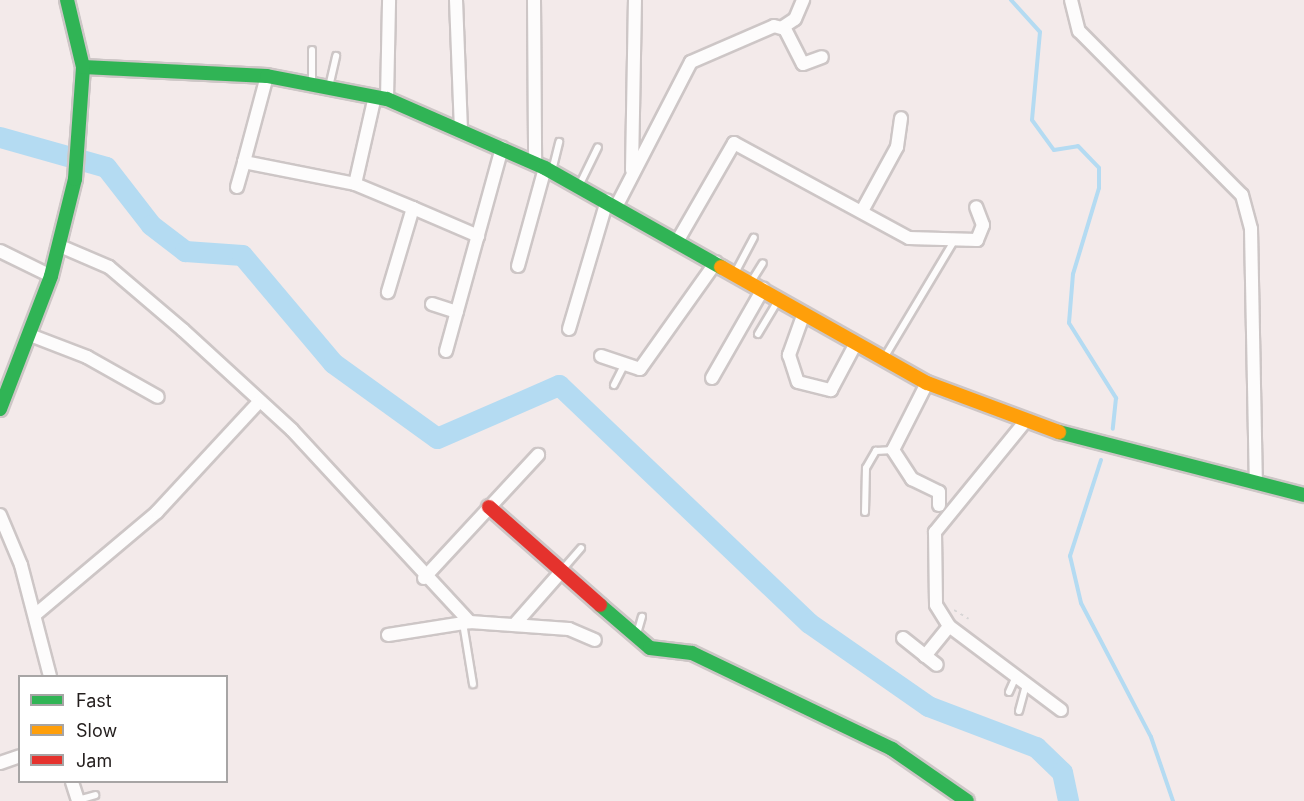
<!DOCTYPE html>
<style>
body{margin:0}
#map{position:relative;width:1304px;height:801px;overflow:hidden;background:#f3eaea;font-family:Inter,sans-serif}
div>[style]{position:absolute}
.stream>*{height:4px;margin:-2px;padding:0 2px;transform-origin:2px;border-radius:2px;background:#b4dbf2}
.river>*{height:21px;margin:-10.5px;padding:0 10.5px;transform-origin:10.5px;border-radius:10.5px;background:#b4dbf2}
.path>*{height:2px;margin-top:-1px;transform-origin:0;background:repeating-linear-gradient(90deg,#d7d5d5 0 3px,transparent 0 7.5px)}
.roads{filter:drop-shadow(2px 0 #cdc6c6) drop-shadow(-2px 0 #cdc6c6) drop-shadow(0 2px #cdc6c6) drop-shadow(0 -2px #cdc6c6)}
.lane>*{height:6px;margin:-3px;padding:0 3px;transform-origin:3px;border-radius:3px;background:#fdfcfc}
.street>*{height:12px;margin:-6px;padding:0 6px;transform-origin:6px;border-radius:6px;background:#fdfcfc}
.fast>*{height:14px;margin:-7px;padding:0 7px;transform-origin:7px;border-radius:7px;background:#30b455}
.slow>*{height:14px;margin:-7px;padding:0 7px;transform-origin:7px;border-radius:7px;background:#ff9f0a}
.jam>*{height:14px;margin:-7px;padding:0 7px;transform-origin:7px;border-radius:7px;background:#e5322d}
span{translate:-50% -50%;white-space:nowrap;text-align:center;line-height:1.15;-webkit-text-stroke:5px #fff;paint-order:stroke}
.legend{position:absolute;left:18px;top:675px;width:210px;height:108px;box-sizing:border-box;background:#fff;border:2px solid #a7a5a5;margin:0;padding:8px 10px;list-style:none;font-size:18px;color:#241f1e}
.legend li{display:flex;align-items:center;gap:12px;height:30px}
.legend b{width:30px;border:2px solid #a7a5a5}
</style>
<div id="map">
<div class="stream">
<i style="left:1011px;top:0;width:43px;rotate:47.8deg"></i>
<i style="left:1040px;top:32px;width:88px;rotate:95.2deg"></i>
<i style="left:1032px;top:120px;width:37px;rotate:54deg"></i>
<i style="left:1054px;top:150px;width:24px;rotate:-9deg"></i>
<i style="left:1078px;top:146px;width:30px;rotate:46deg"></i>
<i style="left:1099px;top:168px;width:20px;rotate:90deg"></i>
<i style="left:1099px;top:188px;width:90px;rotate:106.8deg"></i>
<i style="left:1073px;top:274px;width:49px;rotate:94.7deg"></i>
<i style="left:1069px;top:323px;width:89px;rotate:57.9deg"></i>
<i style="left:1116px;top:398px;width:31px;rotate:96deg"></i>
<i style="left:1101px;top:460px;width:101px;rotate:107.9deg"></i>
<i style="left:1070px;top:556px;width:48px;rotate:76.8deg"></i>
<i style="left:1081px;top:603px;width:151px;rotate:62.4deg"></i>
<i style="left:1151px;top:737px;width:68px;rotate:71deg"></i>
</div>
<div class="river">
<i style="left:0;top:137px;width:110px;rotate:15.8deg"></i>
<i style="left:106px;top:167px;width:73px;rotate:52.2deg"></i>
<i style="left:151px;top:225px;width:43px;rotate:37.4deg"></i>
<i style="left:185px;top:251px;width:57px;rotate:4deg"></i>
<i style="left:242px;top:255px;width:141px;rotate:49.9deg"></i>
<i style="left:333px;top:363px;width:128px;rotate:35.8deg"></i>
<i style="left:437px;top:438px;width:133px;rotate:-23.5deg"></i>
<i style="left:559px;top:385px;width:345px;rotate:43.6deg"></i>
<i style="left:809px;top:623px;width:145px;rotate:34.9deg"></i>
<i style="left:928px;top:706px;width:116px;rotate:20.8deg"></i>
<i style="left:1036px;top:747px;width:36px;rotate:44deg"></i>
<i style="left:1062px;top:772px;width:30px;rotate:78deg"></i>
</div>
<div class="path">
<i style="left:954px;top:610px;width:17px;rotate:31deg"></i>
</div>
<div class="roads">
<div class="lane">
<i style="left:312px;top:84px;width:34px;rotate:-90deg"></i>
<i style="left:329px;top:87px;width:32px;rotate:-77deg"></i>
<i style="left:552px;top:171px;width:30px;rotate:-76deg"></i>
<i style="left:579px;top:186px;width:43px;rotate:-64deg"></i>
<i style="left:735px;top:273px;width:40px;rotate:-62deg"></i>
<i style="left:751px;top:282px;width:22px;rotate:-58deg"></i>
<i style="left:758px;top:334px;width:39px;rotate:-59deg"></i>
<i style="left:884px;top:358px;width:136px;rotate:-59.1deg"></i>
<i style="left:614px;top:385px;width:20px;rotate:-63deg"></i>
<i style="left:865px;top:512px;width:44px;rotate:-88.7deg"></i>
<i style="left:866px;top:468px;width:20px;rotate:-60deg"></i>
<i style="left:876px;top:451px;width:17px;rotate:-3deg"></i>
<i style="left:562px;top:570px;width:29px;rotate:-49deg"></i>
<i style="left:463px;top:623px;width:62px;rotate:80.7deg"></i>
<i style="left:637px;top:634px;width:18px;rotate:-74deg"></i>
<i style="left:1009px;top:692px;width:17px;rotate:-66deg"></i>
<i style="left:1019px;top:711px;width:27px;rotate:-75deg"></i>
<i style="left:78px;top:800px;width:18px;rotate:-16deg"></i>
</div>
<div class="street">
<i style="left:456px;top:0;width:128px;rotate:87.8deg"></i>
<i style="left:534px;top:0;width:163px;rotate:89.6deg"></i>
<i style="left:1071px;top:0;width:32px;rotate:76deg"></i>
<i style="left:1079px;top:31px;width:231px;rotate:45.2deg"></i>
<i style="left:1242px;top:195px;width:35px;rotate:75deg"></i>
<i style="left:1251px;top:229px;width:254px;rotate:88.9deg"></i>
<i style="left:783px;top:27px;width:14px;rotate:-34deg"></i>
<i style="left:795px;top:19px;width:21px;rotate:-67deg"></i>
<i style="left:267px;top:76px;width:89px;rotate:105deg"></i>
<i style="left:244px;top:162px;width:113px;rotate:11.2deg"></i>
<i style="left:355px;top:184px;width:63px;rotate:22.5deg"></i>
<i style="left:413px;top:208px;width:88px;rotate:106.6deg"></i>
<i style="left:387px;top:99px;width:99px;rotate:-88.8deg"></i>
<i style="left:632px;top:170px;width:170px;rotate:-89deg"></i>
<i style="left:355px;top:184px;width:90px;rotate:-77.2deg"></i>
<i style="left:237px;top:187px;width:26px;rotate:-74deg"></i>
<i style="left:616px;top:207px;width:163px;rotate:-62.7deg"></i>
<i style="left:691px;top:62px;width:90px;rotate:-23.4deg"></i>
<i style="left:774px;top:26px;width:11px;rotate:15deg"></i>
<i style="left:785px;top:29px;width:39px;rotate:63deg"></i>
<i style="left:803px;top:64px;width:20px;rotate:-20deg"></i>
<i style="left:413px;top:208px;width:71px;rotate:23.3deg"></i>
<i style="left:862px;top:211px;width:73px;rotate:-61.3deg"></i>
<i style="left:897px;top:147px;width:29px;rotate:-82deg"></i>
<i style="left:678px;top:240px;width:112px;rotate:-60deg"></i>
<i style="left:734px;top:143px;width:199px;rotate:28.5deg"></i>
<i style="left:909px;top:238px;width:68px;rotate:1.7deg"></i>
<i style="left:977px;top:240px;width:16px;rotate:-68deg"></i>
<i style="left:983px;top:225px;width:19px;rotate:-111deg"></i>
<i style="left:60px;top:246px;width:53px;rotate:23.2deg"></i>
<i style="left:109px;top:267px;width:97px;rotate:40.4deg"></i>
<i style="left:183px;top:330px;width:148px;rotate:42.5deg"></i>
<i style="left:292px;top:430px;width:262px;rotate:47.2deg"></i>
<i style="left:0;top:251px;width:57px;rotate:26.1deg"></i>
<i style="left:518px;top:266px;width:102px;rotate:-74.6deg"></i>
<i style="left:432px;top:304px;width:26px;rotate:18deg"></i>
<i style="left:804px;top:313px;width:45px;rotate:109.7deg"></i>
<i style="left:789px;top:355px;width:28px;rotate:72deg"></i>
<i style="left:798px;top:382px;width:34px;rotate:14deg"></i>
<i style="left:831px;top:390px;width:53px;rotate:-62deg"></i>
<i style="left:569px;top:329px;width:134px;rotate:-73.5deg"></i>
<i style="left:30px;top:335px;width:61px;rotate:21.1deg"></i>
<i style="left:87px;top:357px;width:81px;rotate:29.4deg"></i>
<i style="left:446px;top:351px;width:211px;rotate:-74.6deg"></i>
<i style="left:601px;top:356px;width:41px;rotate:18.4deg"></i>
<i style="left:640px;top:369px;width:131px;rotate:-54.6deg"></i>
<i style="left:712px;top:378px;width:103px;rotate:-60.2deg"></i>
<i style="left:927px;top:383px;width:75px;rotate:116.9deg"></i>
<i style="left:893px;top:450px;width:35px;rotate:57deg"></i>
<i style="left:912px;top:479px;width:30px;rotate:26deg"></i>
<i style="left:939px;top:492px;width:13px;rotate:90deg"></i>
<i style="left:1024px;top:423px;width:141px;rotate:129.2deg"></i>
<i style="left:935px;top:532px;width:73px;rotate:89.2deg"></i>
<i style="left:936px;top:605px;width:25px;rotate:58deg"></i>
<i style="left:949px;top:626px;width:140px;rotate:36.9deg"></i>
<i style="left:0;top:515px;width:54px;rotate:67.2deg"></i>
<i style="left:21px;top:565px;width:115px;rotate:75.4deg"></i>
<i style="left:424px;top:578px;width:168px;rotate:-47.2deg"></i>
<i style="left:36px;top:614px;width:158px;rotate:-40.1deg"></i>
<i style="left:157px;top:512px;width:149px;rotate:-47.2deg"></i>
<i style="left:515px;top:624px;width:68px;rotate:-48.6deg"></i>
<i style="left:388px;top:635px;width:83px;rotate:-9deg"></i>
<i style="left:470px;top:622px;width:99px;rotate:4deg"></i>
<i style="left:569px;top:629px;width:28px;rotate:23deg"></i>
<i style="left:903px;top:638px;width:43px;rotate:38.5deg"></i>
<i style="left:925px;top:656px;width:38px;rotate:-51deg"></i>
<i style="left:0;top:763px;width:21px;rotate:-19deg"></i>
<i style="left:72px;top:782px;width:20px;rotate:72deg"></i>
</div>
<div class="fast">
<i style="left:83px;top:67px;width:184px;rotate:2.8deg"></i>
<i style="left:267px;top:76px;width:122px;rotate:10.9deg"></i>
<i style="left:387px;top:99px;width:172px;rotate:23.6deg"></i>
<i style="left:545px;top:168px;width:202px;rotate:29.4deg"></i>
<i style="left:0;top:409px;width:142px;rotate:-69deg"></i>
<i style="left:51px;top:276px;width:100px;rotate:-76.1deg"></i>
<i style="left:75px;top:179px;width:112px;rotate:-85.9deg"></i>
<i style="left:83px;top:67px;width:69px;rotate:-103.4deg"></i>
<i style="left:1059px;top:432px;width:253px;rotate:14.4deg"></i>
<i style="left:600px;top:605px;width:66px;rotate:40.7deg"></i>
<i style="left:650px;top:648px;width:42px;rotate:6.8deg"></i>
<i style="left:692px;top:653px;width:222px;rotate:25.6deg"></i>
<i style="left:892px;top:749px;width:91px;rotate:34.7deg"></i>
</div>
<div class="slow">
<i style="left:721px;top:267px;width:236px;rotate:29.4deg"></i>
<i style="left:927px;top:383px;width:141px;rotate:20.4deg"></i>
</div>
<div class="jam">
<i style="left:489px;top:507px;width:148px;rotate:41.4deg"></i>
</div>
</div>
<ul class="legend">
<li><b style="height:8px;background:#30b455"></b>Fast</li>
<li><b style="height:8px;background:#ff9f0a"></b>Slow</li>
<li><b style="height:8px;background:#e5322d"></b>Jam</li>
</ul>
</div>
